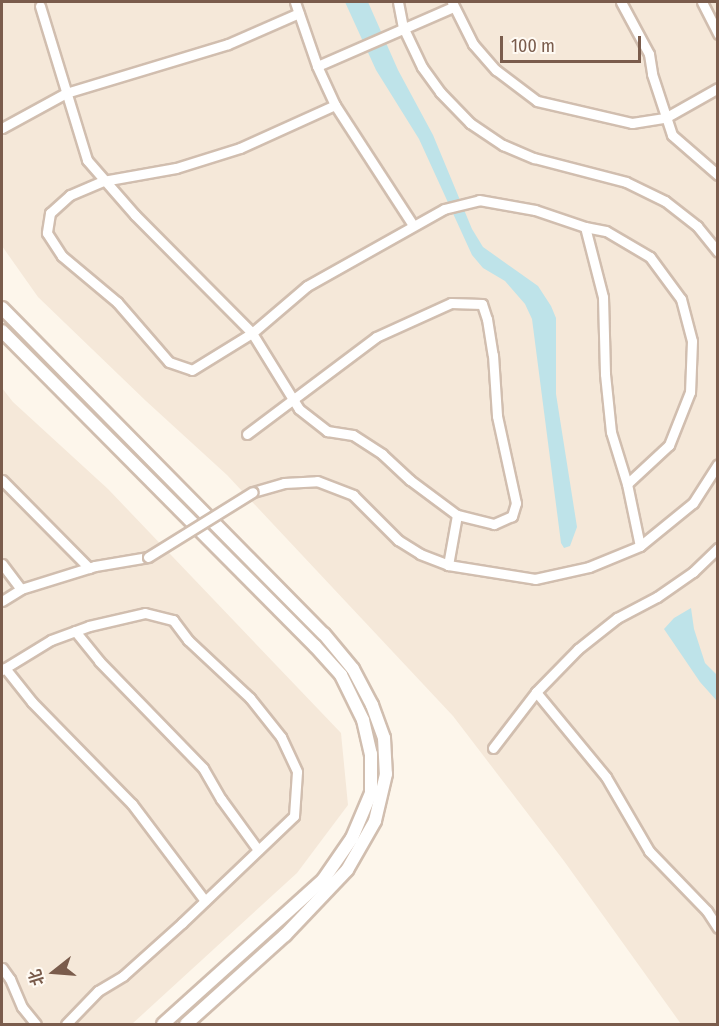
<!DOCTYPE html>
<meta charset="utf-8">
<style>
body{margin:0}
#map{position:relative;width:719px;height:1026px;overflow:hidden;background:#fdf6eb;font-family:"Fira Sans Condensed","Noto Sans SC",sans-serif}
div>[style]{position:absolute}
.residential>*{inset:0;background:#f5e8d9}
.water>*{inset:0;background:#bee3e9}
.roads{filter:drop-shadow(2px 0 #d1beaf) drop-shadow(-2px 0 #d1beaf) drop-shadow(0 2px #d1beaf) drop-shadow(0 -2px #d1beaf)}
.street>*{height:9px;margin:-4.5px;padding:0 4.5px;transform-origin:4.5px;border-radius:4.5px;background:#fff}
.secondary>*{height:12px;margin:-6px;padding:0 6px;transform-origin:6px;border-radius:6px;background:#fff}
.bridges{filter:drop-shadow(2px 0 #d1beaf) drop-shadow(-2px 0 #d1beaf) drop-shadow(0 2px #d1beaf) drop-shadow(0 -2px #d1beaf)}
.street-bridge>*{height:9px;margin:-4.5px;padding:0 4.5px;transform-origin:4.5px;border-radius:4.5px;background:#fff}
span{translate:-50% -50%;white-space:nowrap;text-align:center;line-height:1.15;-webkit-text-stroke:5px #fffaf3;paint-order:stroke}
.frame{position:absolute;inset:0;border:3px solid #7a5c4c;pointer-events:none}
.north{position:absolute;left:24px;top:942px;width:60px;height:60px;-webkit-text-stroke:4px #fffaf3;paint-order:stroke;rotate:253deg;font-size:16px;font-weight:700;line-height:24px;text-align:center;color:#7a5c4c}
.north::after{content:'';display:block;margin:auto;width:21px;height:27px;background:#7a5c4c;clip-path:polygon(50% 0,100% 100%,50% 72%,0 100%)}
.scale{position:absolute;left:500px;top:36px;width:141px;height:27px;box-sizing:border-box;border:3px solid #7a5c4c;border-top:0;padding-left:8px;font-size:18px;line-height:21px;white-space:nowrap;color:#7a5c4c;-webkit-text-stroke:4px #fffaf3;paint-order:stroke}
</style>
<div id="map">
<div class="residential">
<i style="clip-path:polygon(2px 2px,717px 2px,717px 1024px,681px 1024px,564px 861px,453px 716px,227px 475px,146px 401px,38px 297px,2px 246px)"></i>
<i style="clip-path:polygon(2px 388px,13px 402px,108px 489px,341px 733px,348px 805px,297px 873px,132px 1024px,2px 1024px)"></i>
</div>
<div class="water">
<i style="clip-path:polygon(345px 2px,368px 2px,398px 70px,433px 135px,472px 229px,483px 247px,538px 286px,551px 306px,556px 318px,556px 394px,577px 527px,570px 546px,564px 548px,561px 543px,532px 319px,525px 304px,505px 281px,483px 268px,472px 255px,419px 139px,376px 70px)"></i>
<i style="clip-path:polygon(691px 608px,694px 629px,705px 663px,717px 675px,717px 701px,700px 682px,664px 629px,674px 618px)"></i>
</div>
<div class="roads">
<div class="street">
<i style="left:295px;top:2px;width:68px;rotate:71deg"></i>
<i style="left:398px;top:2px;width:25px;rotate:79deg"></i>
<i style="left:403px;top:27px;width:44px;rotate:64.6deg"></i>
<i style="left:422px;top:67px;width:31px;rotate:54deg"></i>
<i style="left:440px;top:92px;width:43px;rotate:45.9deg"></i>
<i style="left:470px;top:123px;width:40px;rotate:34deg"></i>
<i style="left:503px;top:145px;width:34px;rotate:23deg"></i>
<i style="left:534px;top:158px;width:95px;rotate:14.6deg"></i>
<i style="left:626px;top:182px;width:43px;rotate:26deg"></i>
<i style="left:665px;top:201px;width:41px;rotate:38deg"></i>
<i style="left:697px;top:226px;width:33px;rotate:51deg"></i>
<i style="left:452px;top:2px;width:47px;rotate:63.4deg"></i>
<i style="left:473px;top:44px;width:35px;rotate:49deg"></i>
<i style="left:496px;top:70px;width:51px;rotate:37.1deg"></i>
<i style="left:537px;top:101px;width:98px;rotate:13deg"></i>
<i style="left:632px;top:123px;width:33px;rotate:-9deg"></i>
<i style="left:665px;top:118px;width:61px;rotate:-29.5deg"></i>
<i style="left:621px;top:2px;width:59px;rotate:61.7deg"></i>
<i style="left:649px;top:54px;width:20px;rotate:81deg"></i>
<i style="left:652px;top:74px;width:64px;rotate:71.8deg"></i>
<i style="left:672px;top:135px;width:61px;rotate:41deg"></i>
<i style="left:702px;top:2px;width:36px;rotate:63deg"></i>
<i style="left:40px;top:6px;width:161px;rotate:73deg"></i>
<i style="left:87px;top:160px;width:73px;rotate:48.9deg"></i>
<i style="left:135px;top:215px;width:166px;rotate:45.2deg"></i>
<i style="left:252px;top:333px;width:89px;rotate:58.3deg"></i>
<i style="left:299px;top:409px;width:36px;rotate:38deg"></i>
<i style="left:327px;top:431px;width:26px;rotate:9deg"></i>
<i style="left:353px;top:435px;width:35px;rotate:33deg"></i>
<i style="left:382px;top:454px;width:38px;rotate:43deg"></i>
<i style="left:410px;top:480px;width:59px;rotate:36.7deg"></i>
<i style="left:457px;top:515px;width:51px;rotate:100.2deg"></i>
<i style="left:453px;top:7px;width:148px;rotate:156.5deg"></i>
<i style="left:317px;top:66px;width:43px;rotate:65.2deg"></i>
<i style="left:335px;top:105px;width:104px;rotate:155.6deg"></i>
<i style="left:240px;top:148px;width:67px;rotate:162.6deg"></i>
<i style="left:176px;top:168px;width:74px;rotate:169.9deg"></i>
<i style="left:103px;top:181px;width:36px;rotate:157deg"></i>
<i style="left:70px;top:195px;width:27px;rotate:138deg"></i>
<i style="left:50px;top:213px;width:20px;rotate:99deg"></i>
<i style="left:47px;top:233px;width:27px;rotate:57deg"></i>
<i style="left:62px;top:256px;width:72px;rotate:39.9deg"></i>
<i style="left:117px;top:302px;width:79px;rotate:49.1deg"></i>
<i style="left:169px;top:362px;width:24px;rotate:19deg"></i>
<i style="left:192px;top:370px;width:70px;rotate:-31.7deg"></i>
<i style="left:252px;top:333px;width:72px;rotate:-40.5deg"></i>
<i style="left:307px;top:286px;width:157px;rotate:-29.3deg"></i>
<i style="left:444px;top:209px;width:36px;rotate:-14deg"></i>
<i style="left:479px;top:200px;width:57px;rotate:10.1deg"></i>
<i style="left:535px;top:210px;width:53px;rotate:18.8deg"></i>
<i style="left:585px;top:227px;width:72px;rotate:75.6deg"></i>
<i style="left:603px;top:297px;width:77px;rotate:88.5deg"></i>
<i style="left:605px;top:374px;width:58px;rotate:84.1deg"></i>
<i style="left:611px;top:432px;width:54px;rotate:72.9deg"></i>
<i style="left:627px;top:484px;width:63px;rotate:78.2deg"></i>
<i style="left:335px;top:105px;width:143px;rotate:57deg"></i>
<i style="left:2px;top:128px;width:73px;rotate:-28.7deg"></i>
<i style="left:66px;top:93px;width:169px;rotate:-16.8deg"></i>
<i style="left:228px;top:44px;width:77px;rotate:-23.6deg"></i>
<i style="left:585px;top:227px;width:21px;rotate:11deg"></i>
<i style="left:606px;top:231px;width:51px;rotate:30.6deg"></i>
<i style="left:650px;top:257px;width:52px;rotate:53.6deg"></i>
<i style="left:681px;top:299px;width:43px;rotate:75.3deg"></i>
<i style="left:692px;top:341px;width:51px;rotate:92.2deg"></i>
<i style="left:690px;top:392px;width:57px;rotate:111.6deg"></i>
<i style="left:669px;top:445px;width:57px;rotate:137.1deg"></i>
<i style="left:247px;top:434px;width:161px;rotate:-36.9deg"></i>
<i style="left:376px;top:337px;width:82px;rotate:-24.4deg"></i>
<i style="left:451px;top:303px;width:31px;rotate:2deg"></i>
<i style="left:482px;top:304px;width:16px;rotate:72deg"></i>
<i style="left:487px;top:319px;width:36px;rotate:81deg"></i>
<i style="left:493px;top:355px;width:61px;rotate:86.2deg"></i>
<i style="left:497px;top:416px;width:89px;rotate:77.7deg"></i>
<i style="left:516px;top:503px;width:14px;rotate:107deg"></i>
<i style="left:512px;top:516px;width:20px;rotate:156deg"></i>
<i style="left:494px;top:524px;width:38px;rotate:-166deg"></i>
<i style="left:2px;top:480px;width:124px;rotate:45.3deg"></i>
<i style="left:253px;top:492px;width:32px;rotate:-16deg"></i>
<i style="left:284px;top:483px;width:33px;rotate:-3deg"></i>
<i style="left:317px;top:481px;width:39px;rotate:21deg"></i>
<i style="left:353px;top:495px;width:64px;rotate:45deg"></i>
<i style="left:398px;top:540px;width:26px;rotate:32deg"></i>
<i style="left:420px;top:554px;width:30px;rotate:21deg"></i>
<i style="left:448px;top:565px;width:88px;rotate:9.1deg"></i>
<i style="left:535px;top:579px;width:55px;rotate:-12.5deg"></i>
<i style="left:589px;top:567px;width:55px;rotate:-22.4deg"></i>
<i style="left:640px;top:546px;width:68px;rotate:-39.1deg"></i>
<i style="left:693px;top:503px;width:46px;rotate:-57.3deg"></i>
<i style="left:2px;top:564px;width:31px;rotate:53deg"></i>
<i style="left:2px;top:601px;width:22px;rotate:-32deg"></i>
<i style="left:21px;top:589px;width:77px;rotate:-17.3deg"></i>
<i style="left:95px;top:566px;width:54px;rotate:-9.6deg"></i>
<i style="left:75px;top:631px;width:38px;rotate:51deg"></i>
<i style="left:99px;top:661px;width:149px;rotate:45.8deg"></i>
<i style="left:203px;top:768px;width:36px;rotate:60deg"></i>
<i style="left:221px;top:799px;width:63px;rotate:54deg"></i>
<i style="left:5px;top:668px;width:43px;rotate:51.5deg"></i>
<i style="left:32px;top:702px;width:143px;rotate:45.6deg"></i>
<i style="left:132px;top:804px;width:121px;rotate:53deg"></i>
<i style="left:2px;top:670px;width:57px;rotate:-31.5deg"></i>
<i style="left:51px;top:640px;width:40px;rotate:-20.2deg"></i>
<i style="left:89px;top:626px;width:57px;rotate:-13.1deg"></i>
<i style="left:145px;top:613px;width:29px;rotate:14deg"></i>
<i style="left:173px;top:620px;width:25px;rotate:53deg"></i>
<i style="left:188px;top:640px;width:85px;rotate:43.1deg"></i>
<i style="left:250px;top:698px;width:50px;rotate:51.5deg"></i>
<i style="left:281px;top:737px;width:38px;rotate:65deg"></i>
<i style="left:297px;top:772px;width:44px;rotate:93.9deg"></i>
<i style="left:294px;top:816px;width:155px;rotate:136.3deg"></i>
<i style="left:182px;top:923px;width:79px;rotate:138.1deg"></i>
<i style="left:123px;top:976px;width:29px;rotate:149deg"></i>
<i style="left:98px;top:991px;width:46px;rotate:134.1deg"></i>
<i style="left:536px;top:692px;width:110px;rotate:50.5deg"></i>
<i style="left:606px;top:777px;width:86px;rotate:59.8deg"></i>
<i style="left:649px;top:851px;width:83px;rotate:46deg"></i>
<i style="left:707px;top:911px;width:20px;rotate:57deg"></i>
<i style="left:493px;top:748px;width:71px;rotate:-52.5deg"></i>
<i style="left:536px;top:692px;width:60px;rotate:-45.7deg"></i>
<i style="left:578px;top:649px;width:50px;rotate:-38.5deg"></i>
<i style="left:617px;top:618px;width:45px;rotate:-27.7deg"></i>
<i style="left:657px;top:597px;width:44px;rotate:-34.8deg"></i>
<i style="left:693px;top:572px;width:35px;rotate:-44deg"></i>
<i style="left:2px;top:968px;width:14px;rotate:54deg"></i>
<i style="left:10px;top:979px;width:30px;rotate:67deg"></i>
<i style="left:22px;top:1007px;width:22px;rotate:51deg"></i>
</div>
<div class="secondary">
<i style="left:2px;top:308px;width:458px;rotate:45.4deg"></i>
<i style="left:324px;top:634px;width:45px;rotate:50.4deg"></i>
<i style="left:353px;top:669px;width:41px;rotate:62.2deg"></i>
<i style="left:372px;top:705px;width:35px;rotate:70deg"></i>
<i style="left:384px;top:738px;width:36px;rotate:87deg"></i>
<i style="left:386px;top:774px;width:48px;rotate:103.2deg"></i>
<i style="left:375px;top:821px;width:56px;rotate:119.7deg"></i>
<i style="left:347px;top:870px;width:90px;rotate:133.6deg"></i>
<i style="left:285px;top:935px;width:133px;rotate:138deg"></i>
<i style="left:2px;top:331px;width:444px;rotate:45.2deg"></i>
<i style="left:315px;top:646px;width:39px;rotate:48deg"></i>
<i style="left:341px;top:675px;width:50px;rotate:63.9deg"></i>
<i style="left:363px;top:720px;width:35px;rotate:77deg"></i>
<i style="left:371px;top:754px;width:39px;rotate:90deg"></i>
<i style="left:371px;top:793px;width:49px;rotate:112.9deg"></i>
<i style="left:352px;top:838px;width:51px;rotate:124.6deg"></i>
<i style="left:323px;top:880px;width:215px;rotate:138deg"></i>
</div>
</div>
<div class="bridges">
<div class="street-bridge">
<i style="left:148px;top:557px;width:123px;rotate:-31.8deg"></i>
</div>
</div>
<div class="frame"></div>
<div class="north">北</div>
<div class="scale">100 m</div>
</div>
